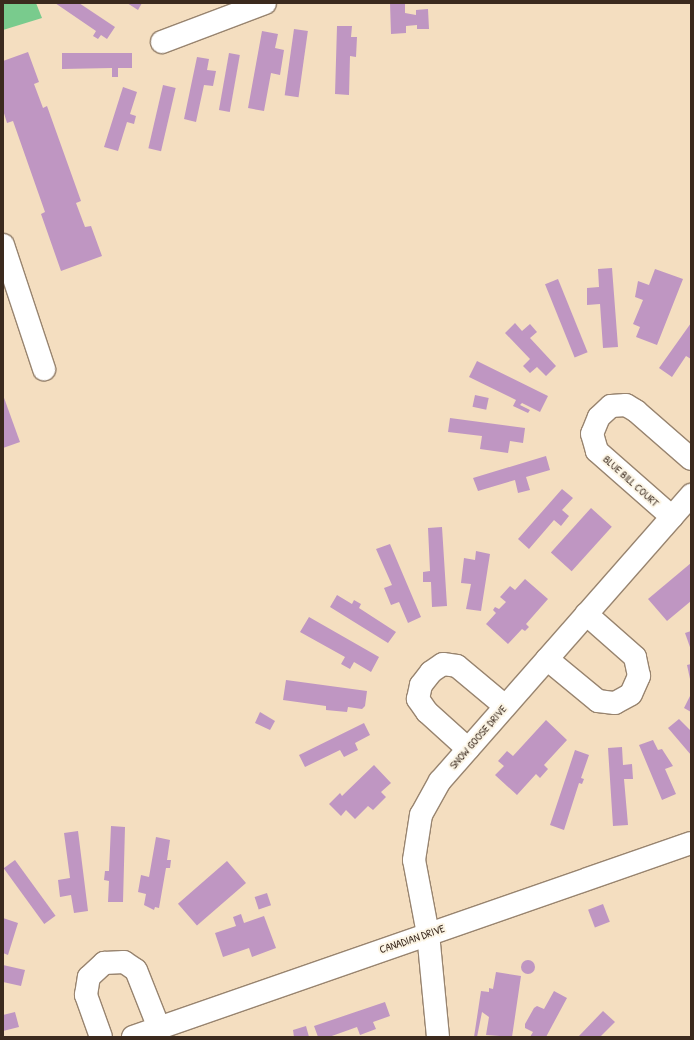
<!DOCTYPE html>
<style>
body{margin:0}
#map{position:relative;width:694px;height:1040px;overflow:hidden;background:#f4dec0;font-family:"Patrick Hand",sans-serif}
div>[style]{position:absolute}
.green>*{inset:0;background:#79cb8d}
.building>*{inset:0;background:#bf96c2;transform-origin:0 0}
.round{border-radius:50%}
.roads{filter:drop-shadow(1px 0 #98846f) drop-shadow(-1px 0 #98846f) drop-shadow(0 1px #98846f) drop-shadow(0 -1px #98846f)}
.minor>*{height:22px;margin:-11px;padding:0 11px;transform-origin:11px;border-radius:11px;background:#fff}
span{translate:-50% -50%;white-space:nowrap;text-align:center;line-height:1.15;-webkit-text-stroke:4px #fcf5e5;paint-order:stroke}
.street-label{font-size:11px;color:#3b2a1e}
.frame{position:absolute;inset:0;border:4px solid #3b2a1e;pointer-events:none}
</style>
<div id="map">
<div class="green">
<i style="clip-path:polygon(3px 3px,36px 3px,42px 18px,3px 30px)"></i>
</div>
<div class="building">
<i style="clip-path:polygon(55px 3px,79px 3px,115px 27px,107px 39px,101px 35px,98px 39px,93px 36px,96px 31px)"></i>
<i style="clip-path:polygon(127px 3px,142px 3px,138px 10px)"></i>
<i style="clip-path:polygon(390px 3px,405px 3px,405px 13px,416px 15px,416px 10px,428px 9px,429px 29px,417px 29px,417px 25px,406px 26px,406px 33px,391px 34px)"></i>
<i style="clip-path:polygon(337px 26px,352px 26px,351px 37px,357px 37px,356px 57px,350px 56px,349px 95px,335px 94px)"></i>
<i style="left:294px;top:29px;width:14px;height:67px;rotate:8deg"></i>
<i style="clip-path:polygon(262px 31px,278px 34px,275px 48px,284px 50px,280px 75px,271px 73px,264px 111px,248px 108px)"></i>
<i style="clip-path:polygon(28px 52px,39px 82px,34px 84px,43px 108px,47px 106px,81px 201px,76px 203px,85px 227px,91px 226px,102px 256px,61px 271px,41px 214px,45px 212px,13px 121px,7px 123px,3px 110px,3px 61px)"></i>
<i style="clip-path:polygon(62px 53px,132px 53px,132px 68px,118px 68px,118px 77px,112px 77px,112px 68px,62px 69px)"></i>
<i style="left:229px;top:53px;width:11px;height:58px;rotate:10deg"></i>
<i style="clip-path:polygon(197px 57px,209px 59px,207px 70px,216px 71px,213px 86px,204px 85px,196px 122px,184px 119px)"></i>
<i style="left:163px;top:85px;width:13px;height:65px;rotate:13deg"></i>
<i style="clip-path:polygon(123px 87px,137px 92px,130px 114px,136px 116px,134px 124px,127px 122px,118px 151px,104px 147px)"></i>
<i style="clip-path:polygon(612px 268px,618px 347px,603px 348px,600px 304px,587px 305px,587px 288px,599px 287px,598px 269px)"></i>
<i style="clip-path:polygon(655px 269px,683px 279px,657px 345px,636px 337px,640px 327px,633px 324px,643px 300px,635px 297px,638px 281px,649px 285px)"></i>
<i style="left:558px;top:279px;width:79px;height:14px;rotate:68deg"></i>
<i style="clip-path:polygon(515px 323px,522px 331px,530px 324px,537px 332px,530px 338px,556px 366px,546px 376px,537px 367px,530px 373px,523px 366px,530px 359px,505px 333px)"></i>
<i style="clip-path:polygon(691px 323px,691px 359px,686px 356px,672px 377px,659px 368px)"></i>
<i style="clip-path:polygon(477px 361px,548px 396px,540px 412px,522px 403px,520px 405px,530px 410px,528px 413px,513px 406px,516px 400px,469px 377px)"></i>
<i style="clip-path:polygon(3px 395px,20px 442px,3px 448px)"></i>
<i style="left:475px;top:395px;width:14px;height:12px;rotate:12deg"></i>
<i style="clip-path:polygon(450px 418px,525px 428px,523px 443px,510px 441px,508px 453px,480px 449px,482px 436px,448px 432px)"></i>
<i style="clip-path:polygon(546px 456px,550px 470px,526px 477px,530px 490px,518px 493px,515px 480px,478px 491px,473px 478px)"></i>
<i style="clip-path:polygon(562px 489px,573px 498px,562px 510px,569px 516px,561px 526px,554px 520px,529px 549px,518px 539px)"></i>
<i style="left:591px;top:508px;width:28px;height:60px;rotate:42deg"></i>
<i style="clip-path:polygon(442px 527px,447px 606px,432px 607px,431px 582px,423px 582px,423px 572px,430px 571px,428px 528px)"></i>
<i style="clip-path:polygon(390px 544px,421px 617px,408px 623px,399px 602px,391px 605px,384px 588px,392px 585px,376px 549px)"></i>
<i style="clip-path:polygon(476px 551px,490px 554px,481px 611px,466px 609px,471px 584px,461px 583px,464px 558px,475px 560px)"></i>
<i style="clip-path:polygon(691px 563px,691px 601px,667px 621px,648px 599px)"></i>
<i style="clip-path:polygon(525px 579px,548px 599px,526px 624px,529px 627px,525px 631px,522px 629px,508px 644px,486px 624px,496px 613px,493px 610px,495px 607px,499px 609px,506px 602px,500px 597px,510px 586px,515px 590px)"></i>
<i style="clip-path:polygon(337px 595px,352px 604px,354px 600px,361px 604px,359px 608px,396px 632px,388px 643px,330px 607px)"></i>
<i style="clip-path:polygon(309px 617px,379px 657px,371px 672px,354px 662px,350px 669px,341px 664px,345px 657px,300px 632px)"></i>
<i style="clip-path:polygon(691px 631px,691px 650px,685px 633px)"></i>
<i style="clip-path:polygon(691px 664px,691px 679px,690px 679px,687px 665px)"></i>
<i style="clip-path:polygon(286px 680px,367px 691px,365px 706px,362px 709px,348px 707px,347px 712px,326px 710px,326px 706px,283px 700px)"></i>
<i style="clip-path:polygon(691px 694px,691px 712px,684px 708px)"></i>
<i style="clip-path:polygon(260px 712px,275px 721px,270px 730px,255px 723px)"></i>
<i style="clip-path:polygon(679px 719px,691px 731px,691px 755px,668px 728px)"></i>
<i style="clip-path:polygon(546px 720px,567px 740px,544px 765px,548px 769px,540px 778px,536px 774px,517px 795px,495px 775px,504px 766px,498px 761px,507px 751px,513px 756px)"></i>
<i style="clip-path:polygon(364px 723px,370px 735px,355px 743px,358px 750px,344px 757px,340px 750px,305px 767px,299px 755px)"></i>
<i style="clip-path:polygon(653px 740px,658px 750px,662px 749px,673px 766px,665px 769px,676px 794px,662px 800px,639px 745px)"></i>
<i style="clip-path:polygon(622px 747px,623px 765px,632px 764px,633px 779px,624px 779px,628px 825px,613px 826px,608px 748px)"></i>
<i style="clip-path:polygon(575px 750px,589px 755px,581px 778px,584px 779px,582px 784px,579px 783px,564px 830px,550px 825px)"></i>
<i style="clip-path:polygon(374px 765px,391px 783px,381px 792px,386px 797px,373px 810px,368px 806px,355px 819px,346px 810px,341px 816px,329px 804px,340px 793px,342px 796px)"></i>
<i style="clip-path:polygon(111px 826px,125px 827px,123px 902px,108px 902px,109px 881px,104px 880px,105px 871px,109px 871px)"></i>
<i style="clip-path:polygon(78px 831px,88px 911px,74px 913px,71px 895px,60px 897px,58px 880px,70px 878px,64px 833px)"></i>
<i style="clip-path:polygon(156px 837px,170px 840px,167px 860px,171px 860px,170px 868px,166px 868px,159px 908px,155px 907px,154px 910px,144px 905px,146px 894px,138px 892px,141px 875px,149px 877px)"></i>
<i style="left:15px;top:860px;width:69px;height:14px;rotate:54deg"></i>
<i style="left:227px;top:861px;width:29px;height:65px;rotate:49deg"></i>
<i style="left:267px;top:893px;width:13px;height:13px;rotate:72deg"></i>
<i style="left:603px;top:904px;width:19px;height:16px;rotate:69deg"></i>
<i style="clip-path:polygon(241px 914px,244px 923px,264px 916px,276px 948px,252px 957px,249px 948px,223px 957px,215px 933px,236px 926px,233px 917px)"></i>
<i style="clip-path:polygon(3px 918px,18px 923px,8px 955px,3px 953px)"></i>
<i class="round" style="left:521px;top:960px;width:14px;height:14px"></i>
<i style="clip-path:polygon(3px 965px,25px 970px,21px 986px,3px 982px)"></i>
<i style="clip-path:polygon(496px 972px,521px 976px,512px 1037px,486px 1035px,489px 1017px,482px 1012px,477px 1037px,474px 1037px,481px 991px,489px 992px,489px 988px,493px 989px)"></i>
<i style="clip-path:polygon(554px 991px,567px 998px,546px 1037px,530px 1037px,533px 1032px,525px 1028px,525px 1024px,534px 1008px,537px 1006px,544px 1009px)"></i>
<i style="clip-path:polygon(385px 1002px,390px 1016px,373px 1022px,376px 1029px,360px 1035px,357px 1027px,329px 1037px,318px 1037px,314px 1026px)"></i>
<i style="clip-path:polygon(603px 1011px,615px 1022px,600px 1037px,578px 1037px)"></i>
<i style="clip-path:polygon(15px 1012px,19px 1027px,3px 1031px,3px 1015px)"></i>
<i style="clip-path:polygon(306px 1026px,309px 1037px,294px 1037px,293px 1030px)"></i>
</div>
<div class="roads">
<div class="minor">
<i style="left:162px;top:42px;width:110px;rotate:-20.7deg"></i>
<i style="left:3px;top:245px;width:131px;rotate:71.7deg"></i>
<i style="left:672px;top:517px;width:100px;rotate:-138.7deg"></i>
<i style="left:597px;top:451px;width:18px;rotate:-106deg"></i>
<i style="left:592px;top:434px;width:18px;rotate:-68deg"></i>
<i style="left:599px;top:417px;width:16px;rotate:-43deg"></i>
<i style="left:611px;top:406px;width:15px;rotate:-4deg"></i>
<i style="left:626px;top:405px;width:12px;rotate:31deg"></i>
<i style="left:636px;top:411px;width:73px;rotate:41.1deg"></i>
<i style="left:547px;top:659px;width:66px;rotate:39.5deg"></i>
<i style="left:598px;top:701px;width:17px;rotate:7deg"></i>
<i style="left:615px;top:703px;width:18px;rotate:-29deg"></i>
<i style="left:631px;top:694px;width:20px;rotate:-66deg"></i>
<i style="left:639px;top:676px;width:19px;rotate:-102deg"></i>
<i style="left:635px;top:657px;width:65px;rotate:-138.7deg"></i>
<i style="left:468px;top:749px;width:55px;rotate:-137.9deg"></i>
<i style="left:427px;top:712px;width:16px;rotate:-125deg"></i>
<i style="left:418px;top:699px;width:14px;rotate:-78deg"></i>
<i style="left:421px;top:685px;width:16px;rotate:-52deg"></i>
<i style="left:431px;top:672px;width:14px;rotate:-34deg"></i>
<i style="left:443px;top:664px;width:14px;rotate:8deg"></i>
<i style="left:457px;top:666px;width:62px;rotate:39.8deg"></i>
<i style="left:101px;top:1037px;width:45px;rotate:-109.7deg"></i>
<i style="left:86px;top:995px;width:18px;rotate:-81deg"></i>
<i style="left:89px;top:977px;width:21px;rotate:-43deg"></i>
<i style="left:104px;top:963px;width:20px;rotate:-3deg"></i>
<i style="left:124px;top:962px;width:14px;rotate:34deg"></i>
<i style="left:136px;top:970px;width:62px;rotate:68.4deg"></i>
<i style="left:133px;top:1037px;width:591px;rotate:-19.17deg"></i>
<i style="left:438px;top:1037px;width:103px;rotate:-95.5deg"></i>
<i style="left:428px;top:934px;width:75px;rotate:-100.7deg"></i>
<i style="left:414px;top:860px;width:46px;rotate:-81.2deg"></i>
<i style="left:421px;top:815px;width:39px;rotate:-61deg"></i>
<i style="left:440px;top:781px;width:381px;rotate:-48.7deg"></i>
</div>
</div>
<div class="street-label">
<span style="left:631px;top:481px;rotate:42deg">BLUE BILL COURT</span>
<span style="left:478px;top:737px;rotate:-49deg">SNOW GOOSE DRIVE</span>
<span style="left:412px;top:939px;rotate:-19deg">CANADIAN DRIVE</span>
</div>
<div class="frame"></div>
</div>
